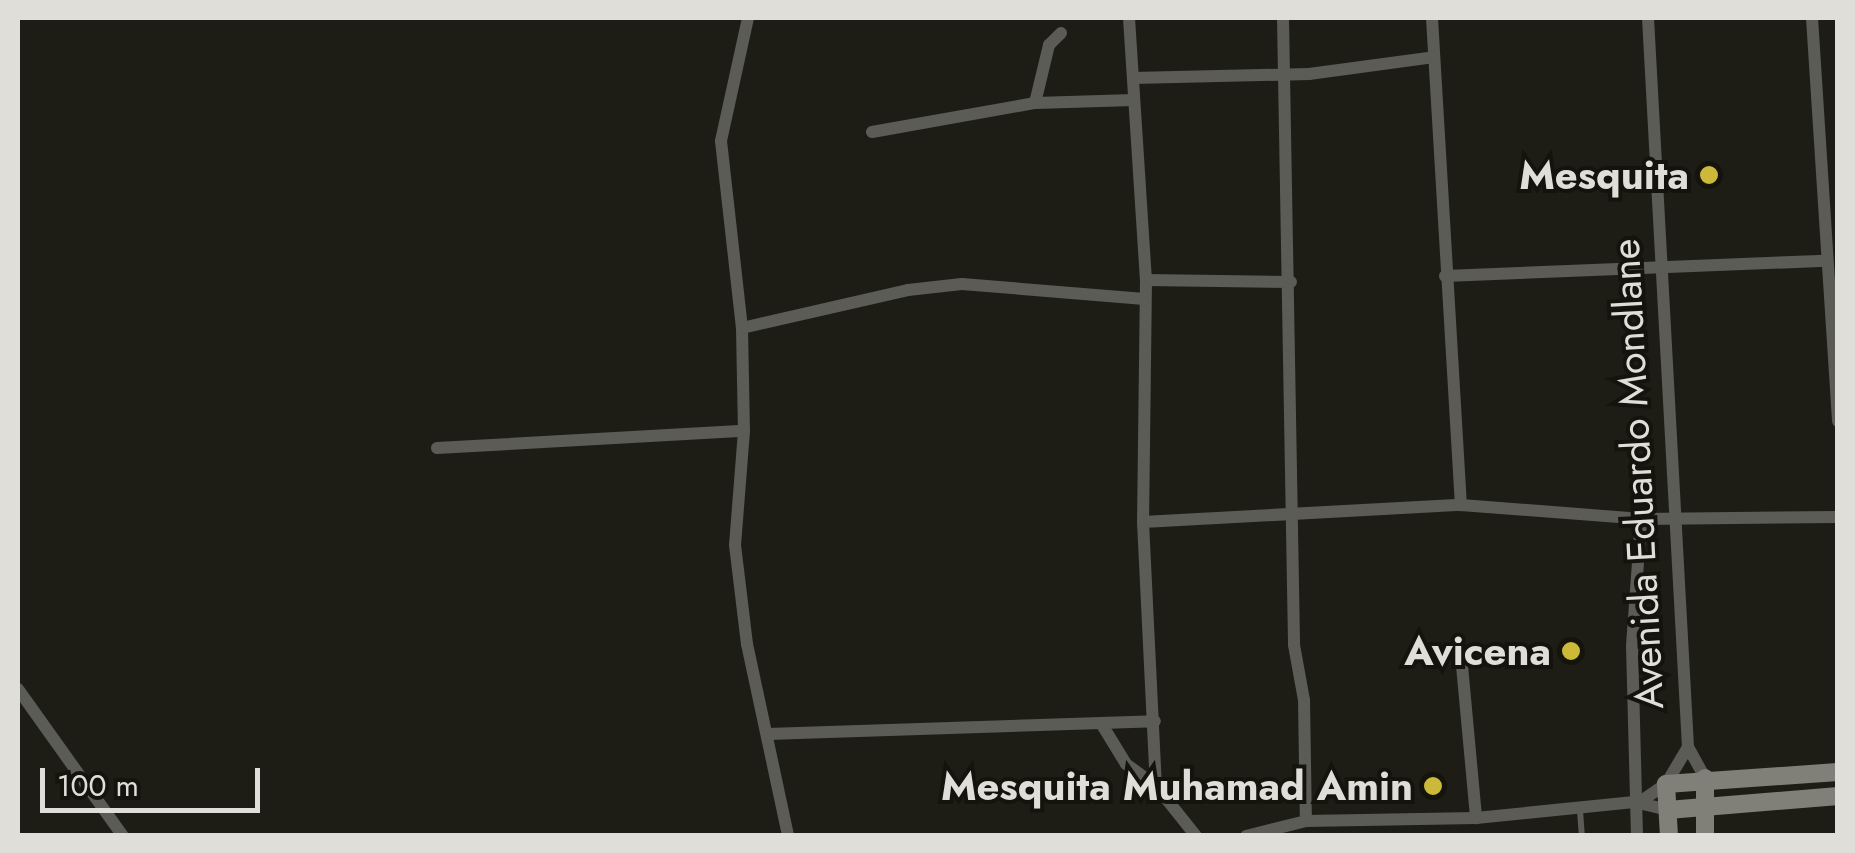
<!DOCTYPE html>
<style>
body{margin:0}
#map{position:relative;width:1855px;height:853px;overflow:hidden;background:#1e1d15;font-family:Jost,sans-serif}
div>[style]{position:absolute}
.lane>*{height:6px;margin:-3px;padding:0 3px;transform-origin:3px;border-radius:3px;background:#5c5c57}
.street>*{height:12px;margin:-6px;padding:0 6px;transform-origin:6px;border-radius:6px;background:#5c5c57}
.secondary>*{height:18px;margin:-9px;padding:0 9px;transform-origin:9px;border-radius:9px;background:#808079}
.dots>*{width:28px;height:28px;translate:-50% -50%;box-sizing:border-box;border:5px solid #15140c;border-radius:50%}
span{translate:-50% -50%;white-space:nowrap;text-align:center;line-height:1.15;-webkit-text-stroke:8px #15140c;paint-order:stroke}
.poi-label{font-size:40px;color:#dfded9;font-weight:700}
.right{translate:-100% -50%;text-align:right}
.street-label{font-size:40px;color:#dfded9}
.frame{position:absolute;inset:0;border:20px solid #dfded9;pointer-events:none}
.scale{position:absolute;left:40px;top:768px;width:220px;height:45px;box-sizing:border-box;border:5px solid #dfded9;border-top:0;padding-left:12px;font-size:30px;line-height:35px;white-space:nowrap;color:#dfded9;-webkit-text-stroke:8px #15140c;paint-order:stroke}
</style>
<div id="map">
<div class="lane">
<i style="left:1580px;top:810px;width:26px;rotate:86deg"></i>
</div>
<div class="street">
<i style="left:748px;top:18px;width:126px;rotate:102.4deg"></i>
<i style="left:721px;top:141px;width:188px;rotate:83.6deg"></i>
<i style="left:742px;top:328px;width:103px;rotate:88.9deg"></i>
<i style="left:744px;top:431px;width:114px;rotate:94.5deg"></i>
<i style="left:735px;top:545px;width:100px;rotate:83.1deg"></i>
<i style="left:747px;top:644px;width:196px;rotate:77.9deg"></i>
<i style="left:1129px;top:18px;width:263px;rotate:86.3deg"></i>
<i style="left:1146px;top:280px;width:242px;rotate:90.7deg"></i>
<i style="left:1143px;top:522px;width:264px;rotate:87.2deg"></i>
<i style="left:1156px;top:786px;width:64px;rotate:51.3deg"></i>
<i style="left:1283px;top:18px;width:627px;rotate:88.99deg"></i>
<i style="left:1294px;top:645px;width:56px;rotate:79.7deg"></i>
<i style="left:1304px;top:700px;width:121px;rotate:89.1deg"></i>
<i style="left:1432px;top:18px;width:488px;rotate:86.6deg"></i>
<i style="left:1648px;top:18px;width:730px;rotate:86.86deg"></i>
<i style="left:1688px;top:747px;width:35px;rotate:61deg"></i>
<i style="left:1812px;top:18px;width:404px;rotate:86.3deg"></i>
<i style="left:1133px;top:78px;width:176px;rotate:-1.3deg"></i>
<i style="left:1309px;top:74px;width:126px;rotate:-7.7deg"></i>
<i style="left:1035px;top:103px;width:60px;rotate:-76.4deg"></i>
<i style="left:1049px;top:45px;width:17px;rotate:-45deg"></i>
<i style="left:872px;top:132px;width:166px;rotate:-10.1deg"></i>
<i style="left:1035px;top:103px;width:99px;rotate:-1.7deg"></i>
<i style="left:1445px;top:276px;width:381px;rotate:-2.3deg"></i>
<i style="left:1146px;top:280px;width:145px;rotate:0.8deg"></i>
<i style="left:742px;top:328px;width:170px;rotate:-12.9deg"></i>
<i style="left:908px;top:290px;width:54px;rotate:-6.3deg"></i>
<i style="left:962px;top:284px;width:183px;rotate:4.7deg"></i>
<i style="left:437px;top:448px;width:307px;rotate:-3.2deg"></i>
<i style="left:1143px;top:522px;width:318px;rotate:-3.1deg"></i>
<i style="left:1461px;top:505px;width:181px;rotate:4.4deg"></i>
<i style="left:1641px;top:519px;width:197px;rotate:-0.6deg"></i>
<i style="left:1461px;top:655px;width:164px;rotate:84.7deg"></i>
<i style="left:18px;top:689px;width:181px;rotate:54.5deg"></i>
<i style="left:1101px;top:723px;width:48px;rotate:58.6deg"></i>
<i style="left:1126px;top:764px;width:37px;rotate:36deg"></i>
<i style="left:768px;top:734px;width:387px;rotate:-1.9deg"></i>
<i style="left:1640px;top:802px;width:32px;rotate:-35deg"></i>
<i style="left:1666px;top:784px;width:43px;rotate:-59.3deg"></i>
<i style="left:1246px;top:836px;width:62px;rotate:-14deg"></i>
<i style="left:1306px;top:821px;width:170px;rotate:-1deg"></i>
<i style="left:1476px;top:818px;width:159px;rotate:-5.8deg"></i>
<i style="left:1634px;top:802px;width:35px;rotate:13deg"></i>
<i style="left:1637px;top:836px;width:190px;rotate:-91.5deg"></i>
<i style="left:1632px;top:646px;width:127px;rotate:-85.9deg"></i>
</div>
<div class="secondary">
<i style="left:1705px;top:778px;width:58px;rotate:90deg"></i>
<i style="left:1668px;top:810px;width:171px;rotate:-4.7deg"></i>
<i style="left:1669px;top:836px;width:52px;rotate:-93.3deg"></i>
<i style="left:1666px;top:784px;width:172px;rotate:-4deg"></i>
</div>
<div class="dots">
<i style="left:1709px;top:175px;background:#ccb939"></i>
<i style="left:1571px;top:651px;background:#ccb939"></i>
<i style="left:1433px;top:786px;background:#ccb939"></i>
</div>
<div class="poi-label">
<span class="right" style="left:1689px;top:175px">Mesquita</span>
<span class="right" style="left:1551px;top:651px">Avicena</span>
<span class="right" style="left:1413px;top:786px">Mesquita Muhamad Amin</span>
</div>
<div class="street-label">
<span style="left:1637px;top:474px;rotate:-93deg">Avenida Eduardo Mondlane</span>
</div>
<div class="frame"></div>
<div class="scale">100 m</div>
</div>
